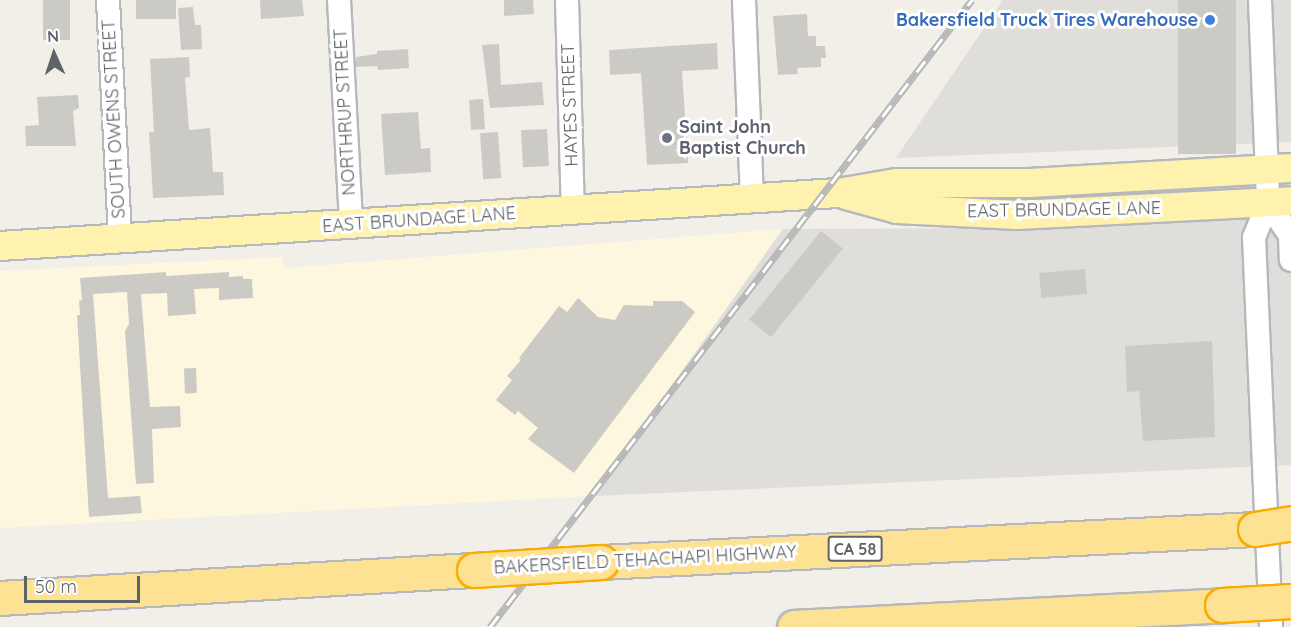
<!DOCTYPE html>
<style>
body{margin:0}
#map{position:relative;width:1291px;height:627px;overflow:hidden;background:#f1efe8;font-family:Quicksand,sans-serif}
div>[style]{position:absolute}
.commercial>*{inset:0;background:#fef7e0}
.industrial>*{inset:0;background:#e0deda}
.building>*{inset:0;background:#cccac5;transform-origin:0 0}
.roads{filter:drop-shadow(2px 0 #b5b8bc) drop-shadow(-2px 0 #b5b8bc) drop-shadow(0 2px #b5b8bc) drop-shadow(0 -2px #b5b8bc)}
.minor>*{height:22px;margin:-11px;padding:0 11px;transform-origin:11px;border-radius:11px;background:#fff}
.major>*{height:28px;margin:-14px;padding:0 14px;transform-origin:14px;border-radius:14px;background:#fff2af}
.highway>*{height:33px;margin:-16.5px;padding:0 16.5px;transform-origin:16.5px;border-radius:16.5px;background:#fde293}
.rail>*{height:7px;margin-top:-3.5px;transform-origin:0;background:repeating-linear-gradient(90deg,#fff 0 14px,#b6b7b8 0 28px);box-sizing:border-box;border-block:2px solid #b6b7b8}
.bridges{filter:drop-shadow(2px 0 #f9ab00) drop-shadow(-2px 0 #f9ab00) drop-shadow(0 2px #f9ab00) drop-shadow(0 -2px #f9ab00)}
.highway-bridge>*{height:33px;margin:-16.5px;padding:0 16.5px;transform-origin:16.5px;border-radius:16.5px;background:#fde293}
.dots>*{width:16px;height:16px;translate:-50% -50%;box-sizing:border-box;border:3px solid #fff;border-radius:50%}
span{translate:-50% -50%;white-space:nowrap;text-align:center;line-height:1.15;-webkit-text-stroke:6px #fff;paint-order:stroke}
.shield-label span{padding:2px 4px;background:#fff;border:2px solid;border-radius:4px;-webkit-text-stroke-width:0}
.shield-label{font-size:16px;color:#5f6368;font-weight:700}
.shop-label{font-size:18px;color:#366cbe;font-weight:700}
.right{translate:-100% -50%;text-align:right}
.street-label{font-size:18px;color:#5f6368}
.worship-label{font-size:18px;color:#5b616d;font-weight:700}
.left{translate:0 -50%;text-align:left}
.north{position:absolute;left:24px;top:24px;width:60px;height:60px;-webkit-text-stroke:4px #fff;paint-order:stroke;rotate:357deg;font-size:16px;font-weight:700;line-height:24px;text-align:center;color:#5f6368}
.north::after{content:'';display:block;margin:auto;width:21px;height:27px;background:#5f6368;clip-path:polygon(50% 0,100% 100%,50% 72%,0 100%)}
.scale{position:absolute;left:24px;top:576px;width:116px;height:27px;box-sizing:border-box;border:3px solid #5f6368;border-top:0;padding-left:8px;font-size:18px;line-height:21px;white-space:nowrap;color:#5f6368;-webkit-text-stroke:4px #fff;paint-order:stroke}
</style>
<div id="map">
<div class="commercial">
<i style="clip-path:polygon(783px 229px,593px 496px,0 528px,0 271px,283px 257px,284px 268px)"></i>
</div>
<div class="industrial">
<i style="clip-path:polygon(1003px 0,1291px 0,1291px 142px,896px 158px)"></i>
<i style="clip-path:polygon(1291px 214px,1291px 465px,593px 496px,783px 229px,1007px 228px)"></i>
</div>
<div class="building">
<i style="left:43px;top:0;width:27px;height:40px"></i>
<i style="left:136px;top:0;width:40px;height:19px"></i>
<i style="clip-path:polygon(260px 0,302px 0,304px 16px,261px 19px)"></i>
<i style="clip-path:polygon(504px 0,533px 0,534px 14px,504px 16px)"></i>
<i style="left:1178px;top:0;width:58px;height:154px"></i>
<i style="clip-path:polygon(193px 7px,195px 25px,201px 25px,202px 49px,181px 50px,178px 8px)"></i>
<i style="clip-path:polygon(807px 14px,808px 36px,816px 36px,816px 46px,825px 46px,826px 58px,821px 58px,821px 67px,797px 68px,798px 74px,778px 75px,773px 16px)"></i>
<i style="clip-path:polygon(717px 43px,718px 69px,682px 71px,688px 163px,647px 165px,641px 73px,610px 75px,609px 50px)"></i>
<i style="clip-path:polygon(499px 44px,501px 85px,542px 82px,544px 105px,490px 108px,482px 45px)"></i>
<i style="clip-path:polygon(408px 49px,409px 68px,378px 70px,377px 66px,356px 67px,356px 57px,377px 54px,377px 51px)"></i>
<i style="clip-path:polygon(189px 57px,190px 77px,185px 78px,189px 130px,210px 128px,213px 172px,223px 172px,224px 195px,153px 198px,149px 132px,154px 132px,150px 59px)"></i>
<i style="clip-path:polygon(78px 95px,79px 108px,73px 111px,76px 146px,26px 146px,25px 126px,39px 125px,37px 97px)"></i>
<i style="left:483px;top:99px;width:30px;height:14px;rotate:86deg"></i>
<i style="clip-path:polygon(418px 112px,421px 149px,430px 148px,431px 172px,385px 175px,381px 114px)"></i>
<i style="left:547px;top:129px;width:37px;height:26px;rotate:87deg"></i>
<i style="left:498px;top:132px;width:46px;height:18px;rotate:86deg"></i>
<i style="left:821px;top:231px;width:28px;height:114px;rotate:39deg"></i>
<i style="left:1085px;top:269px;width:25px;height:46px;rotate:85deg"></i>
<i style="clip-path:polygon(166px 272px,166px 276px,229px 272px,229px 277px,243px 276px,243px 279px,252px 279px,253px 298px,219px 300px,219px 288px,194px 289px,196px 314px,168px 316px,167px 293px,141px 294px,150px 407px,180px 406px,181px 427px,152px 429px,154px 483px,136px 484px,125px 331px,129px 324px,127px 292px,93px 294px,108px 498px,140px 496px,142px 513px,89px 517px,77px 315px,80px 315px,79px 301px,82px 300px,80px 278px)"></i>
<i style="clip-path:polygon(578px 298px,598px 317px,615px 320px,624px 305px,653px 306px,653px 301px,682px 301px,695px 312px,574px 473px,528px 439px,538px 428px,518px 411px,515px 415px,496px 400px,512px 380px,507px 376px,521px 360px,519px 358px,559px 306px,567px 312px)"></i>
<i style="clip-path:polygon(1212px 341px,1215px 437px,1143px 441px,1139px 391px,1127px 392px,1125px 346px)"></i>
<i style="left:196px;top:368px;width:25px;height:12px;rotate:88deg"></i>
</div>
<div class="roads">
<div class="minor">
<i style="left:108px;top:0;width:238px;rotate:87.1deg"></i>
<i style="left:339px;top:0;width:225px;rotate:86.9deg"></i>
<i style="left:567px;top:0;width:210px;rotate:88.4deg"></i>
<i style="left:744px;top:0;width:198px;rotate:87.7deg"></i>
<i style="left:1260px;top:0;width:203px;rotate:87.7deg"></i>
<i style="left:1268px;top:203px;width:37px;rotate:112deg"></i>
<i style="left:1254px;top:237px;width:390px;rotate:87.5deg"></i>
<i style="left:1268px;top:203px;width:40px;rotate:56deg"></i>
<i style="left:1290px;top:236px;width:24px;rotate:88deg"></i>
</div>
<div class="major">
<i style="left:846px;top:195px;width:53px;rotate:15.4deg"></i>
<i style="left:897px;top:209px;width:120px;rotate:2.9deg"></i>
<i style="left:1017px;top:215px;width:274px;rotate:-2.9deg"></i>
<i style="left:0;top:246px;width:840px;rotate:-3.62deg"></i>
<i style="left:838px;top:193px;width:59px;rotate:-9.8deg"></i>
<i style="left:896px;top:183px;width:133px"></i>
<i style="left:1029px;top:183px;width:262px;rotate:-3.3deg"></i>
</div>
<div class="highway">
<i style="left:601px;top:562px;width:655px;rotate:-2.89deg"></i>
<i style="left:0;top:598px;width:475px;rotate:-3.4deg"></i>
<i style="left:794px;top:627px;width:429px;rotate:-2.9deg"></i>
</div>
</div>
<div class="rail">
<i style="left:490px;top:627px;width:791px;rotate:-52.45deg"></i>
</div>
<div class="bridges">
<div class="highway-bridge">
<i style="left:1255px;top:529px;width:36px;rotate:-9deg"></i>
<i style="left:474px;top:570px;width:127px;rotate:-3.6deg"></i>
<i style="left:1222px;top:605px;width:69px;rotate:-3.3deg"></i>
</div>
</div>
<div class="dots">
<i style="left:1210px;top:20px;background:#3f7fe0"></i>
<i style="left:667px;top:138px;background:#6b7280"></i>
</div>
<div class="shield-label">
<span style="left:855px;top:549px">CA 58</span>
</div>
<div class="shop-label">
<span class="right" style="left:1198px;top:20px">Bakersfield Truck Tires Warehouse</span>
</div>
<div class="street-label">
<span style="left:570px;top:105px;rotate:-92deg">HAYES STREET</span>
<span style="left:345px;top:112px;rotate:-93deg">NORTHRUP STREET</span>
<span style="left:114px;top:119px;rotate:-93deg">SOUTH OWENS STREET</span>
<span style="left:1064px;top:210px;rotate:-1deg">EAST BRUNDAGE LANE</span>
<span style="left:419px;top:220px;rotate:-4deg">EAST BRUNDAGE LANE</span>
<span style="left:645px;top:560px;rotate:-3deg">BAKERSFIELD TEHACHAPI HIGHWAY</span>
</div>
<div class="worship-label">
<span class="left" style="left:679px;top:138px">Saint John<br>Baptist Church</span>
</div>
<div class="north">N</div>
<div class="scale">50 m</div>
</div>
